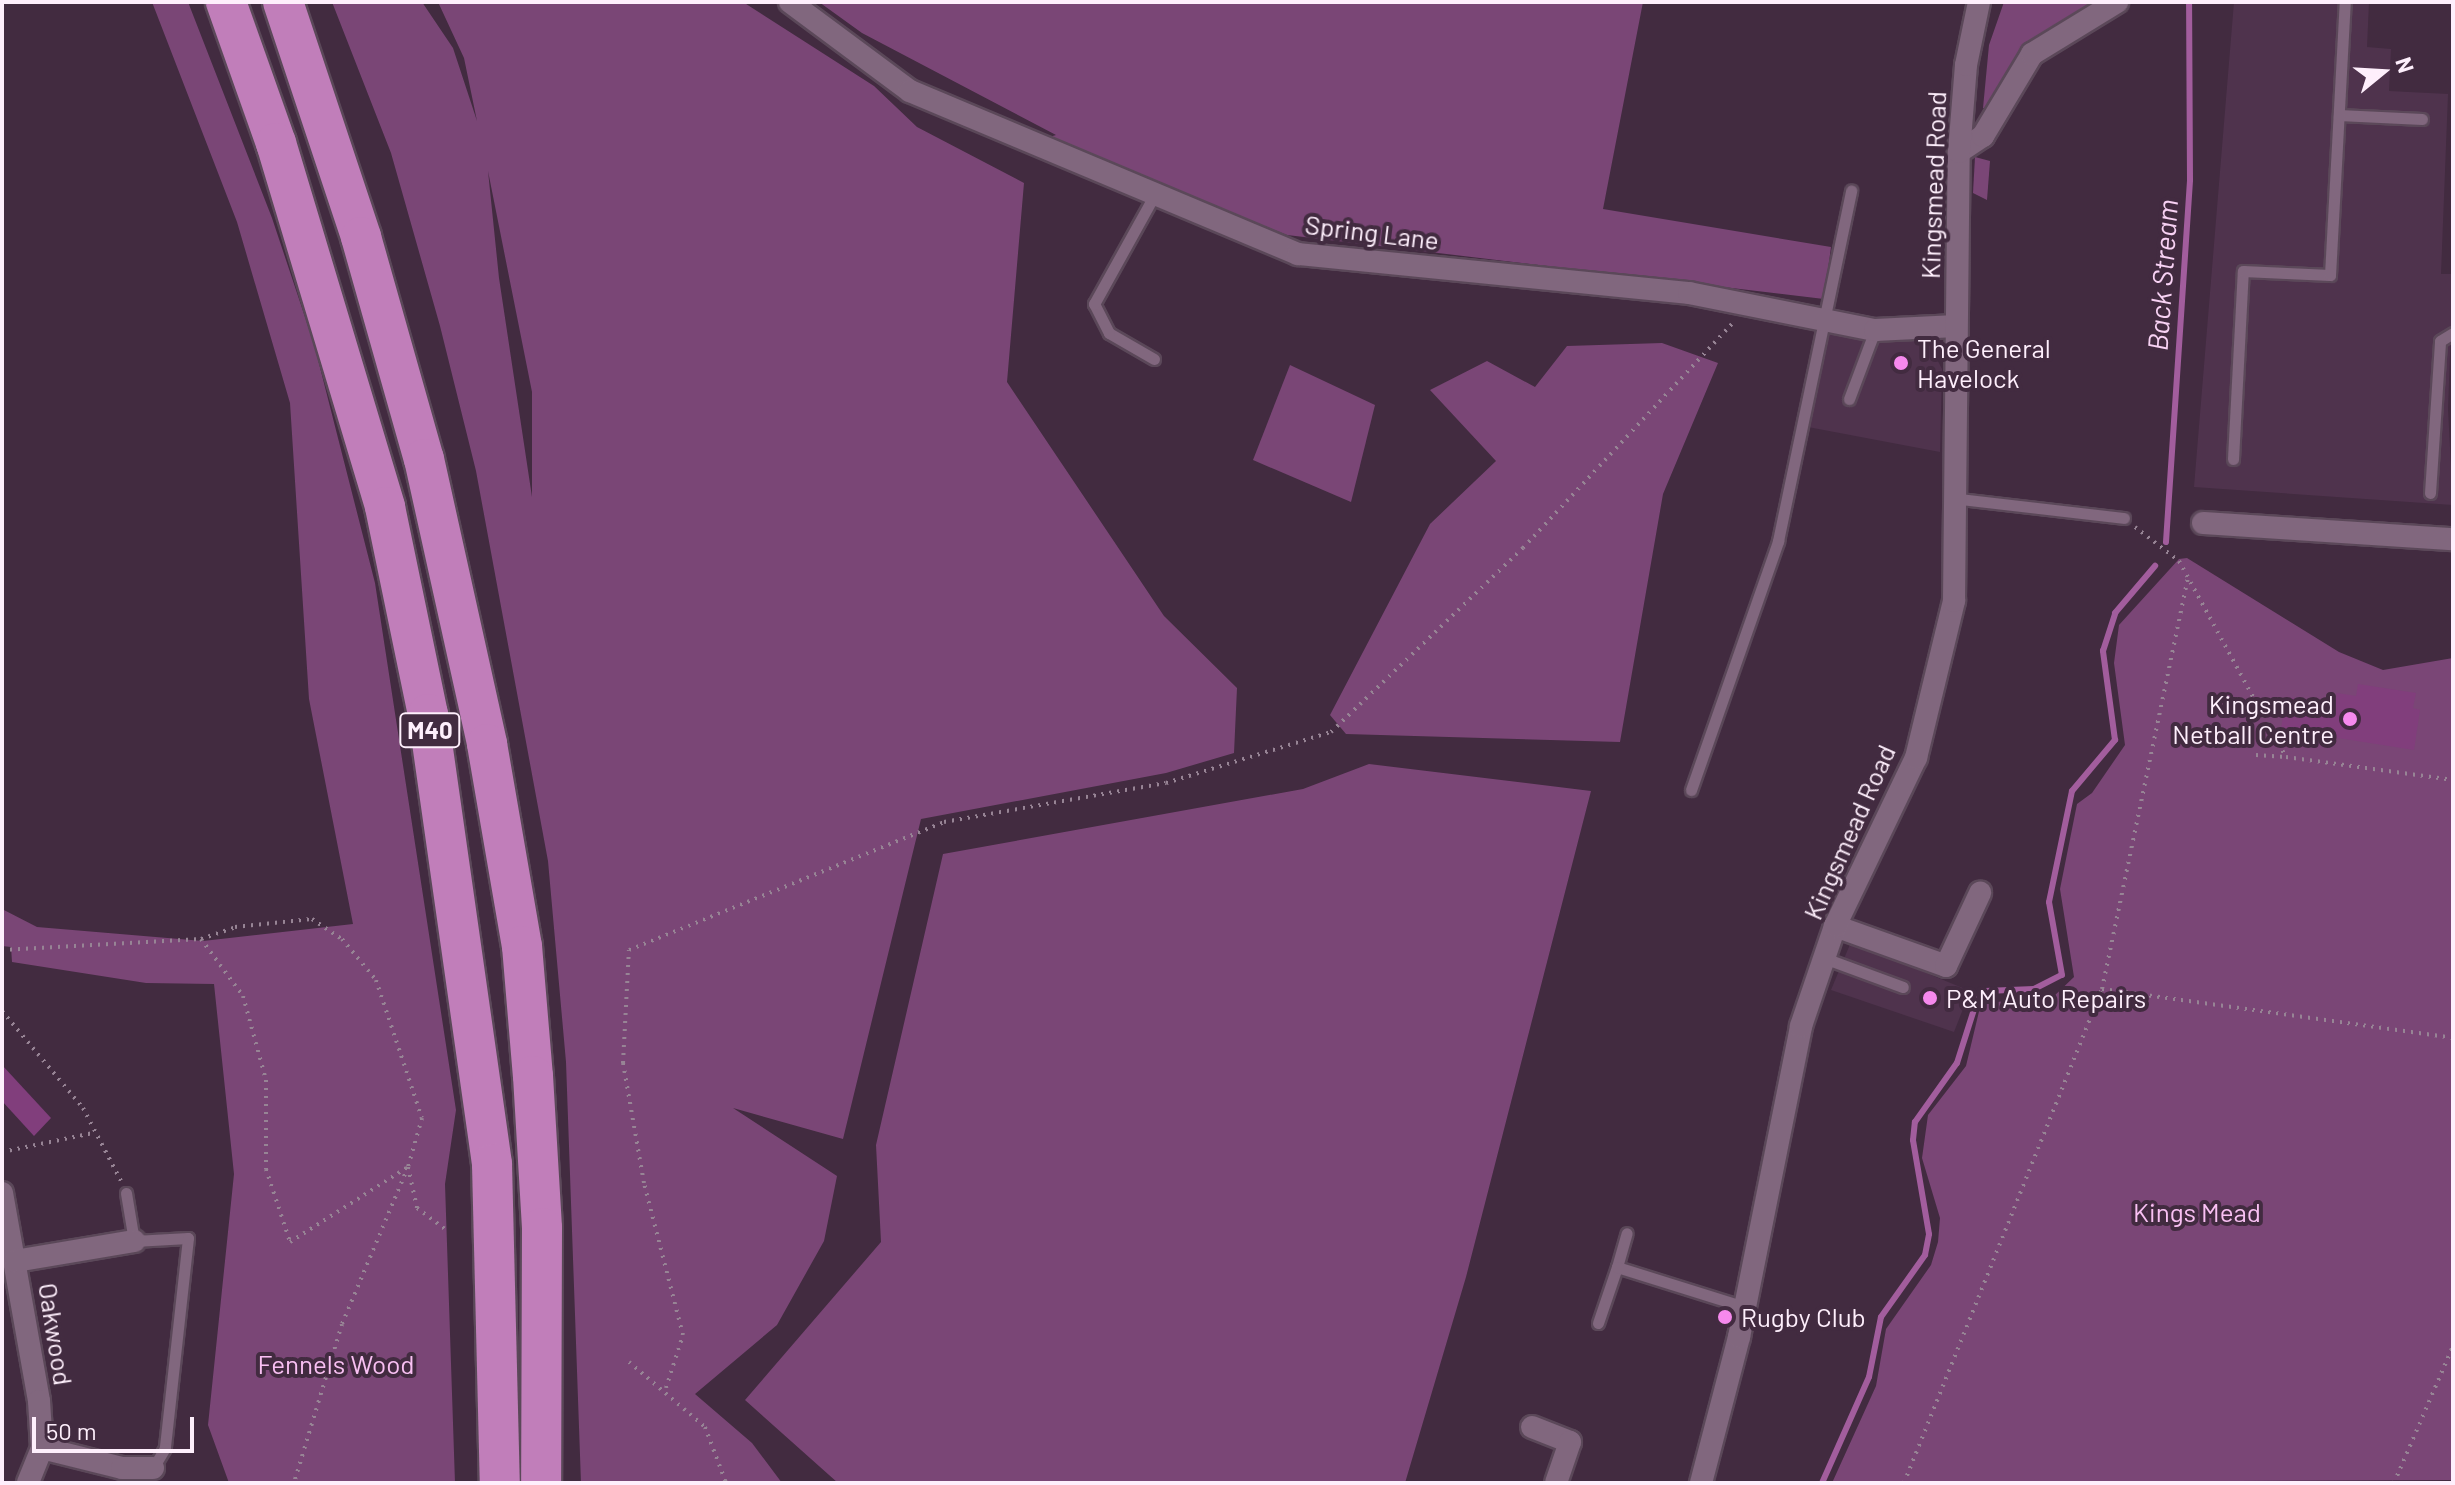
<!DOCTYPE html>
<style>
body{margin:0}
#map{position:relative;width:2455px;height:1485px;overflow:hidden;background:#422b40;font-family:Barlow,sans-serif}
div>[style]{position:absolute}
.built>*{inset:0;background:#4f334d}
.green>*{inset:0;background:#7a4676}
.stream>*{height:6px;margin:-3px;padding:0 3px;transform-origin:3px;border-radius:3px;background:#a25d9d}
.building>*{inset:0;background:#813e7c}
.path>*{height:4px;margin-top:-2px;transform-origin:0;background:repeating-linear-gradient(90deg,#978495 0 2px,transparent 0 8px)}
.roads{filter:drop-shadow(2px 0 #5b4859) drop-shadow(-2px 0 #5b4859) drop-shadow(0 2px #5b4859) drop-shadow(0 -2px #5b4859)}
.service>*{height:11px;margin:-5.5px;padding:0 5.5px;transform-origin:5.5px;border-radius:5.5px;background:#81677e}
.minor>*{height:22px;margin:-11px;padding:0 11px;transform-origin:11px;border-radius:11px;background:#81677e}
.motorway>*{height:40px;margin:-20px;padding:0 20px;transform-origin:20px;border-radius:20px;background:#c17eba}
.dots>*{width:22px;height:22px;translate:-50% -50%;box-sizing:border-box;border:4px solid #422b40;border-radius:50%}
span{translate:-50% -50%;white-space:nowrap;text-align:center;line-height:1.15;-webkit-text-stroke:8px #422b40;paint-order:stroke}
.shield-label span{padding:2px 6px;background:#422b40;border:2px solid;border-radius:6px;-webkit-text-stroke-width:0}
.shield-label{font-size:24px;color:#feeffc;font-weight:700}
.street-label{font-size:26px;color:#feeffc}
.poi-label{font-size:26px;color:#feeffc}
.left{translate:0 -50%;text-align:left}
.right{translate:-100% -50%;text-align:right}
.park-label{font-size:26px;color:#f9c0f3}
.water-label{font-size:28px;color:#f8d2f4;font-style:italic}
.frame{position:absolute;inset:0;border:4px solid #feeffc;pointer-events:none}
.north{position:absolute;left:2343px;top:32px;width:80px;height:80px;-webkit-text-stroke:6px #422b40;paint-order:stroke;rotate:72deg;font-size:22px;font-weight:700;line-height:32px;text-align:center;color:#feeffc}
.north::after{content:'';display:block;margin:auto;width:28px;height:36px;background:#feeffc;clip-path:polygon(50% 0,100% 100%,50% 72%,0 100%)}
.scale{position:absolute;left:32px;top:1417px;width:162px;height:36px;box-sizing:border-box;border:4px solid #feeffc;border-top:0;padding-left:10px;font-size:24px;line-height:28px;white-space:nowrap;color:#feeffc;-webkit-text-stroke:6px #422b40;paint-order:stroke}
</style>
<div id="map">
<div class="built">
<i style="clip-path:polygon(2234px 2px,2369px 2px,2367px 47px,2391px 49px,2389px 91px,2448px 94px,2441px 274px,2453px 274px,2448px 409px,2453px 505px,2194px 487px)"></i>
<i style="clip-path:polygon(1830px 331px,1898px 331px,1928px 342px,1942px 369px,1940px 452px,1808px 427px)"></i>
<i style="clip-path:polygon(1851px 942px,1970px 991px,1954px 1032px,1831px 990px)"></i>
</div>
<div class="green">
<i style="clip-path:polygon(152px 2px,188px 2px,272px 218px,314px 344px,375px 583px,456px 1110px,445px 1184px,455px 1483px,229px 1483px,208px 1425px,234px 1174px,214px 984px,146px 983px,12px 962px,11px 947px,2px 946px,2px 909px,37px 927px,203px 941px,353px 924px,309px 699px,290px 403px,237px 222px)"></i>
<i style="clip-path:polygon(evenodd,332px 2px,422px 2px,453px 48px,477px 121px,464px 58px,438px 2px,743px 2px,874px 86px,917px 127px,1024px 183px,1007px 382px,1164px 616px,1237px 688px,1234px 753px,1166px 773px,921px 819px,843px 1139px,733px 1108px,837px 1176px,824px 1241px,777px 1325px,695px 1394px,752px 1443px,782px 1483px,581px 1483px,566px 1062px,548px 861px,476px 471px,440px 326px,391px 153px,332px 2px,488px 171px,532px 392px,532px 497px,499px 278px,488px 171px)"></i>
<i style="clip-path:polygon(819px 2px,1643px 2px,1603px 209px,1831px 247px,1824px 299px,1287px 235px,1043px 139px,1056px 135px,862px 33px)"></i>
<i style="clip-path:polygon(2004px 2px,2094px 2px,2025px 54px,1991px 108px,1983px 108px,1989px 45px)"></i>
<i style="clip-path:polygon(1975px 157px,1990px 161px,1987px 200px,1973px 193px)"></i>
<i style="clip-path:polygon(1662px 343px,1718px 363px,1663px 494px,1620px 742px,1346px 734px,1330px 715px,1430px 524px,1496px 461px,1430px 390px,1487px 361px,1535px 387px,1567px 346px)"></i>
<i style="clip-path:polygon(1290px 365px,1375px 405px,1351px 502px,1253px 460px)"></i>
<i style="clip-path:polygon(2187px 558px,2339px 652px,2383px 670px,2453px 658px,2453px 1480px,1832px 1483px,1876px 1386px,1886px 1329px,1931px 1265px,1938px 1242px,1940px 1218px,1922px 1158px,1928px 1115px,1966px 1066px,1981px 1003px,2052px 998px,2074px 977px,2060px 889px,2077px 804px,2092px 793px,2125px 745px,2114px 663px,2119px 625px,2179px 559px)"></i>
<i style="clip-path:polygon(1369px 764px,1591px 791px,1466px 1277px,1405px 1483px,838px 1483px,745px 1400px,881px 1242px,876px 1145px,943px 854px,1303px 789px)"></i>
</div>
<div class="stream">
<i style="left:2166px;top:542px;width:363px;rotate:-86.2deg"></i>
<i style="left:2190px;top:180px;width:178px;rotate:-90.3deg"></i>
<i style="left:1822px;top:1483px;width:116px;rotate:-66.1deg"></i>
<i style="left:1869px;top:1377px;width:61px;rotate:-78.7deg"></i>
<i style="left:1881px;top:1317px;width:76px;rotate:-54.6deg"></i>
<i style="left:1925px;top:1255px;width:21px;rotate:-79deg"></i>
<i style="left:1929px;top:1234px;width:95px;rotate:-99.7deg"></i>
<i style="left:1913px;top:1140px;width:18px;rotate:-84deg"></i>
<i style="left:1915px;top:1122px;width:72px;rotate:-54.6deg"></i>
<i style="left:1957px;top:1063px;width:66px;rotate:-72.4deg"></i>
<i style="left:1977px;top:1000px;width:12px;rotate:-48deg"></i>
<i style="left:1985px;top:991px;width:49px;rotate:-2.3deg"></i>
<i style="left:2034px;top:989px;width:31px;rotate:-27deg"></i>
<i style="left:2062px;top:975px;width:74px;rotate:-100.1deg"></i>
<i style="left:2049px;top:902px;width:113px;rotate:-78.3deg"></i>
<i style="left:2072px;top:791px;width:67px;rotate:-49.9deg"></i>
<i style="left:2115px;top:740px;width:90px;rotate:-97.7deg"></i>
<i style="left:2103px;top:651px;width:40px;rotate:-72deg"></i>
<i style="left:2115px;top:613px;width:62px;rotate:-49.6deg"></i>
</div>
<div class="building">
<i style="clip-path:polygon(2358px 684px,2416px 693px,2413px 708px,2420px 710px,2414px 750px,2281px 729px,2286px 697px,2335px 704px,2337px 693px,2356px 696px)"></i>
<i style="clip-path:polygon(2px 1065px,51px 1118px,34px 1136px,2px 1101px)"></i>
</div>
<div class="path">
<i style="left:2135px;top:527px;width:56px;rotate:37.7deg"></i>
<i style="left:2179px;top:561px;width:223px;rotate:61.4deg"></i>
<i style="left:2286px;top:757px;width:169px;rotate:7.8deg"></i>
<i style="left:2256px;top:755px;width:30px;rotate:4deg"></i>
<i style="left:201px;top:939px;width:71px;rotate:53.6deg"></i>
<i style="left:243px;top:996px;width:87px;rotate:74.7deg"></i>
<i style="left:266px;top:1080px;width:89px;rotate:90deg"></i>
<i style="left:266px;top:1169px;width:77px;rotate:71.8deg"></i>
<i style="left:290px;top:1242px;width:138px;rotate:-32.5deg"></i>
<i style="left:2px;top:950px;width:199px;rotate:-3.2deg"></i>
<i style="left:201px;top:939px;width:36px;rotate:-19deg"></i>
<i style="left:235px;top:927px;width:77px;rotate:-5.9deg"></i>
<i style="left:312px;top:919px;width:36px;rotate:34deg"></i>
<i style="left:342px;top:939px;width:53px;rotate:50.3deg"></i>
<i style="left:376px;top:980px;width:145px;rotate:71.6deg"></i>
<i style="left:422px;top:1118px;width:51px;rotate:105.9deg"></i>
<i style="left:408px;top:1167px;width:170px;rotate:112.8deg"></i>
<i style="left:342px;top:1324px;width:166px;rotate:106.8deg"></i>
<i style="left:2102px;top:989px;width:354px;rotate:7.9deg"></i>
<i style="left:2px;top:1011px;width:126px;rotate:50.1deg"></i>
<i style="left:83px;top:1108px;width:82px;rotate:62.5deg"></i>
<i style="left:2px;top:1152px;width:93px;rotate:-11.8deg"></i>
<i style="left:408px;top:1167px;width:42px;rotate:77.6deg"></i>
<i style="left:417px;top:1208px;width:36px;rotate:37deg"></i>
<i style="left:629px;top:1362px;width:100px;rotate:40.5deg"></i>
<i style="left:705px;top:1427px;width:60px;rotate:69.4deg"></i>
<i style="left:666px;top:1388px;width:56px;rotate:-72.2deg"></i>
<i style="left:683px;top:1335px;width:157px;rotate:-104.4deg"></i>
<i style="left:644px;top:1183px;width:122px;rotate:-99.9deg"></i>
<i style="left:623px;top:1063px;width:113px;rotate:-87deg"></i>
<i style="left:629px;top:950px;width:340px;rotate:-22.1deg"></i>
<i style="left:944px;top:822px;width:225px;rotate:-10deg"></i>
<i style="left:1166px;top:783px;width:173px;rotate:-17.2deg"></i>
<i style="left:1331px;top:732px;width:266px;rotate:-43.8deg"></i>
<i style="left:1523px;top:548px;width:306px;rotate:-47deg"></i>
<i style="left:1904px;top:1483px;width:532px;rotate:-68.16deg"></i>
<i style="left:2102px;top:989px;width:420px;rotate:-78.2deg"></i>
<i style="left:2394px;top:1483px;width:149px;rotate:-66.7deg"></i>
</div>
<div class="roads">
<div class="service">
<i style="left:2339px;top:115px;width:83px;rotate:2.8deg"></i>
<i style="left:1154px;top:359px;width:52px;rotate:-150deg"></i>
<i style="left:1109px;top:333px;width:33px;rotate:-117deg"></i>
<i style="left:1094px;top:304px;width:126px;rotate:-61deg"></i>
<i style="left:1849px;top:399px;width:74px;rotate:-69.4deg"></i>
<i style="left:2233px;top:459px;width:188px;rotate:-87deg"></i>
<i style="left:2243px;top:271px;width:87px;rotate:2.6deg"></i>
<i style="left:2330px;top:275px;width:273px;rotate:-86.9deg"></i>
<i style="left:2430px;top:493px;width:152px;rotate:-86.2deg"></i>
<i style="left:2440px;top:341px;width:15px;rotate:-32deg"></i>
<i style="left:1960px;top:499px;width:165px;rotate:6.6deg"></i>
<i style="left:1691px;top:790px;width:264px;rotate:-70.7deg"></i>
<i style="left:1778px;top:541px;width:358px;rotate:-78.2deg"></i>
<i style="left:1824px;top:958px;width:84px;rotate:20.2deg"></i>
<i style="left:126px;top:1193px;width:49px;rotate:80.5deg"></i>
<i style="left:134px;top:1241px;width:54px;rotate:-3.2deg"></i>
<i style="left:188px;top:1238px;width:211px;rotate:96.3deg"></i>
<i style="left:165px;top:1448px;width:23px;rotate:121deg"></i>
<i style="left:1617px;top:1267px;width:35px;rotate:-74deg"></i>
<i style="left:1598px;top:1323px;width:59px;rotate:-71.3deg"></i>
<i style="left:1617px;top:1267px;width:134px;rotate:17.4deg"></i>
</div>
<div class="minor">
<i style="left:790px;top:2px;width:149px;rotate:36.6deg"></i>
<i style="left:910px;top:91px;width:421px;rotate:22.8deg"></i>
<i style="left:1298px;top:254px;width:393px;rotate:5.7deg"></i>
<i style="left:1689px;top:293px;width:190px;rotate:11.3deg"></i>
<i style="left:1875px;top:330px;width:81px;rotate:-2.8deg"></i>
<i style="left:1959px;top:152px;width:29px;rotate:-34deg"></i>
<i style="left:1983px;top:136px;width:96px;rotate:-59.1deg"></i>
<i style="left:2032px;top:54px;width:100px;rotate:-31.5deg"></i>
<i style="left:2203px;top:523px;width:251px;rotate:3.7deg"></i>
<i style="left:1835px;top:926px;width:118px;rotate:19.8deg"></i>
<i style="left:1946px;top:966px;width:81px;rotate:-65deg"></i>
<i style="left:2px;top:1193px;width:211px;rotate:79.9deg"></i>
<i style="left:39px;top:1401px;width:47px;rotate:86.3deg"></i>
<i style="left:42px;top:1448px;width:38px;rotate:112deg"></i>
<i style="left:15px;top:1261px;width:121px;rotate:-9.5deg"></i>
<i style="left:1532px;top:1427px;width:41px;rotate:21.5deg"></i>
<i style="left:1570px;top:1442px;width:43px;rotate:108.9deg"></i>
<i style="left:42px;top:1448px;width:82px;rotate:14deg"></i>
<i style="left:122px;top:1468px;width:31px"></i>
<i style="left:1701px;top:1483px;width:151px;rotate:-75.4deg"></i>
<i style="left:1739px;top:1337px;width:317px;rotate:-78.7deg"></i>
<i style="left:1801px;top:1026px;width:106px;rotate:-71.2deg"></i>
<i style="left:1835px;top:926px;width:187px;rotate:-64.3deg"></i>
<i style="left:1916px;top:758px;width:162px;rotate:-76.4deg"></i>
<i style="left:1954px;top:601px;width:449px;rotate:-89.4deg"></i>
<i style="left:1959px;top:152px;width:87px;rotate:-85.4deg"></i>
<i style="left:1966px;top:65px;width:64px;rotate:-78.3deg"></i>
</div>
<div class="motorway">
<i style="left:226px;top:2px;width:150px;rotate:70.5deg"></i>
<i style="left:276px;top:143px;width:380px;rotate:73.3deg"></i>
<i style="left:385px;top:507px;width:211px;rotate:78.3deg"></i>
<i style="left:428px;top:714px;width:455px;rotate:81.9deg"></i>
<i style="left:492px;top:1164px;width:319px;rotate:88.6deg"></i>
<i style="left:283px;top:2px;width:248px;rotate:71.6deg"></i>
<i style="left:361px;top:237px;width:231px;rotate:74.2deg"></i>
<i style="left:424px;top:459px;width:292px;rotate:77.5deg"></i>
<i style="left:487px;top:744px;width:205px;rotate:80.2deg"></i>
<i style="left:522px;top:946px;width:130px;rotate:85.2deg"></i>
<i style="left:533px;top:1076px;width:152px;rotate:86.6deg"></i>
<i style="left:542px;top:1228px;width:255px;rotate:90.2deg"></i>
</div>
</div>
<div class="dots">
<i style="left:1901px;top:363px;background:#f689ed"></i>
<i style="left:2350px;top:719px;background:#f689ed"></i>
<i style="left:1930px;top:998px;background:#f689ed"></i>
<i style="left:1725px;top:1317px;background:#f689ed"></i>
</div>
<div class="shield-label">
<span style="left:430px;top:730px">M40</span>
</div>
<div class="street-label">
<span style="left:1933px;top:185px;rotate:-88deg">Kingsmead Road</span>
<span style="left:1372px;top:232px;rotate:7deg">Spring Lane</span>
<span style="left:1849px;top:832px;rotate:-66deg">Kingsmead Road</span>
<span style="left:56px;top:1334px;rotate:81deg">Oakwood</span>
</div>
<div class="poi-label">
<span class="left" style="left:1917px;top:363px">The General<br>Havelock</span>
<span class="right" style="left:2334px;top:719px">Kingsmead<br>Netball Centre</span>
<span class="left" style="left:1946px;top:998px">P&amp;M Auto Repairs</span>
<span class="left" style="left:1741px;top:1317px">Rugby Club</span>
</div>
<div class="park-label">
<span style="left:2197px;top:1212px">Kings Mead</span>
<span style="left:336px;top:1364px">Fennels Wood</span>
</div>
<div class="water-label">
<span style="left:2162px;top:275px;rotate:-86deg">Back Stream</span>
</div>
<div class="frame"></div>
<div class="north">N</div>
<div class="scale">50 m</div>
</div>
